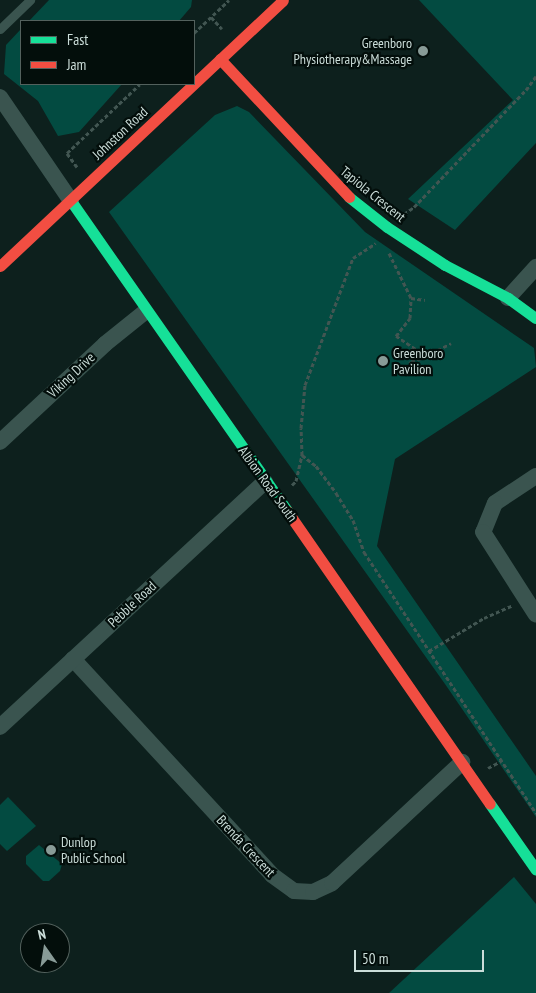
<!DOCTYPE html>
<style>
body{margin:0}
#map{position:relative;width:536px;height:993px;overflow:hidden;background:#0d201d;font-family:"PT Sans Narrow",sans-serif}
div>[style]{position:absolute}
.green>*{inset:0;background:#034b41}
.path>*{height:3px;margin-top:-1.5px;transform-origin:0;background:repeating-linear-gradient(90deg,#425652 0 4px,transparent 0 6.5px)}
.lane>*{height:9px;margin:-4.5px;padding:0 4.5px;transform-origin:4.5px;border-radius:4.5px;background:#3a544f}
.street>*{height:16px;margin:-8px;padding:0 8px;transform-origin:8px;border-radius:8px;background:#3a544f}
.fast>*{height:11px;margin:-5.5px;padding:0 5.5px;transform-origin:5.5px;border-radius:5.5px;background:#16e098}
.jam>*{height:11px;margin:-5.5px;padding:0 5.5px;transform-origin:5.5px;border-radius:5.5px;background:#f24e42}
.dots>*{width:14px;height:14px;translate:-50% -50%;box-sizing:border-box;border:2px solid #030e0b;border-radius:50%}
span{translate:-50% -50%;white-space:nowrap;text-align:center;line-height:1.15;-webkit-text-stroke:4.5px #030e0b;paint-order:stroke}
.poi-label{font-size:14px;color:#cbddd9}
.right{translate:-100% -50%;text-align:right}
.left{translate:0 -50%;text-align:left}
.street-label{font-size:14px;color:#cbddd9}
.legend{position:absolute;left:20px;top:20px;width:175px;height:65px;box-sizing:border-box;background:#030e0b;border:1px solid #53615d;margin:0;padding:6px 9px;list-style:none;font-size:15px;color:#cbddd9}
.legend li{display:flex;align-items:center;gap:10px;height:25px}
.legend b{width:25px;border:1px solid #53615d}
.north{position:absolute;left:20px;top:923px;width:50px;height:50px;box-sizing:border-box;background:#030e0b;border:1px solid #53615d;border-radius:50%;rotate:347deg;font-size:14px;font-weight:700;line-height:20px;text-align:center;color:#cbddd9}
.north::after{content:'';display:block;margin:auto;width:18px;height:22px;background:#889b97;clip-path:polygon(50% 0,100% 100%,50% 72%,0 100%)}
.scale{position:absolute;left:354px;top:950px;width:130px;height:22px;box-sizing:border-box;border:2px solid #cbddd9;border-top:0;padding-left:6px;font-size:15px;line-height:18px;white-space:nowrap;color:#cbddd9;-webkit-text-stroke:4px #030e0b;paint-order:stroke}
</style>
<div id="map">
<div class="green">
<i style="clip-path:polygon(49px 0,192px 0,191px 7px,179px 21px,29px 21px)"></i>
<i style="clip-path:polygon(419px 0,536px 0,536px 143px,455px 230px,408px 199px,513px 100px)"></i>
<i style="clip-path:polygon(21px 29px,21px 84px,122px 84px,79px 132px,58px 136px,38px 101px,4px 74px,6px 45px)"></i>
<i style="clip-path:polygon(237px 106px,249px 112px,365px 232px,534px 348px,536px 367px,395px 459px,377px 546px,536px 776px,536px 817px,445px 684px,109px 212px,215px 115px)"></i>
<i style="clip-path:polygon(8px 797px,36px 826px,7px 851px,0 844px,0 805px)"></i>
<i style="clip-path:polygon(39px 845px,62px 864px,60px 871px,49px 881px,43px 881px,26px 864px,26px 856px)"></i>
<i style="clip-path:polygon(514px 877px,536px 904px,536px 993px,389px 993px)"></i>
</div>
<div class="path">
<i style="left:211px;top:17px;width:16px;rotate:47deg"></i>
<i style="left:194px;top:33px;width:48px;rotate:-43.3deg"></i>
<i style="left:77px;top:167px;width:17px;rotate:-126deg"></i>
<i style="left:67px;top:153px;width:100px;rotate:-43.4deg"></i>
<i style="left:404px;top:214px;width:12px;rotate:-35deg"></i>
<i style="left:414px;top:207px;width:162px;rotate:-46.3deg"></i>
<i style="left:526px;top:90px;width:17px;rotate:-54deg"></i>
<i style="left:389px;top:253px;width:50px;rotate:63.9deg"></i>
<i style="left:426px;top:356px;width:28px;rotate:-27deg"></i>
<i style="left:401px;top:373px;width:15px;rotate:-48deg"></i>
<i style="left:411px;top:362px;width:16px;rotate:-22deg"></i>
<i style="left:426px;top:356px;width:36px;rotate:-146deg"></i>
<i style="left:396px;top:336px;width:23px;rotate:-52deg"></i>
<i style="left:410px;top:318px;width:20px;rotate:-87deg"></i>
<i style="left:411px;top:298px;width:14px;rotate:8deg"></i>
<i style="left:302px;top:455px;width:18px;rotate:38deg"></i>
<i style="left:316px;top:466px;width:34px;rotate:53deg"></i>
<i style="left:336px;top:493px;width:32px;rotate:58deg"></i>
<i style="left:353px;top:520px;width:34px;rotate:71deg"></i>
<i style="left:364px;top:552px;width:313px;rotate:56.6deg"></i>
<i style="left:292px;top:485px;width:6px;rotate:-45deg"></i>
<i style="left:296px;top:481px;width:27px;rotate:-77deg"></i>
<i style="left:302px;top:455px;width:27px;rotate:-92deg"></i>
<i style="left:301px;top:428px;width:43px;rotate:-84.7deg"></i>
<i style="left:305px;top:385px;width:136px;rotate:-69.3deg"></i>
<i style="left:353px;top:258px;width:27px;rotate:-33deg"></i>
<i style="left:429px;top:651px;width:64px;rotate:-31deg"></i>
<i style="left:484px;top:618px;width:30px;rotate:-24deg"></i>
<i style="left:488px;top:768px;width:15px;rotate:-28deg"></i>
</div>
<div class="lane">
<i style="left:0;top:29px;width:42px;rotate:-44deg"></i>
</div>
<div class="street">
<i style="left:0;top:97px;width:126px;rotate:55.7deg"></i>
<i style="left:508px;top:298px;width:42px;rotate:-47.9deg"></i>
<i style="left:0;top:442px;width:144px;rotate:-43deg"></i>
<i style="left:105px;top:344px;width:51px;rotate:-38.7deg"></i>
<i style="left:536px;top:476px;width:49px;rotate:146.6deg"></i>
<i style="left:495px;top:503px;width:31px;rotate:112deg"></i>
<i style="left:483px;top:532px;width:98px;rotate:57.4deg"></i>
<i style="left:73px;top:659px;width:294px;rotate:47.3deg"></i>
<i style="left:272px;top:875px;width:27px;rotate:36deg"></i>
<i style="left:294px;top:891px;width:19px;rotate:3deg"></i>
<i style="left:313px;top:892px;width:21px;rotate:-25deg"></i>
<i style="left:332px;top:883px;width:178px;rotate:-42.9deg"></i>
<i style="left:0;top:727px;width:361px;rotate:-42.8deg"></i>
</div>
<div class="fast">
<i style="left:349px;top:197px;width:48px;rotate:38.3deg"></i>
<i style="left:387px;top:227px;width:69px;rotate:33.2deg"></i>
<i style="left:445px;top:265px;width:71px;rotate:27.6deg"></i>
<i style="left:508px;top:298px;width:34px;rotate:36deg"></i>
<i style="left:71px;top:201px;width:378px;rotate:55.1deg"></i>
<i style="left:490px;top:804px;width:80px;rotate:55.1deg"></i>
</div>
<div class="jam">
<i style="left:220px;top:59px;width:189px;rotate:46.9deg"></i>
<i style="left:0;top:266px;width:388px;rotate:-43.2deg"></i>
<i style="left:287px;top:511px;width:356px;rotate:55.3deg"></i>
</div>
<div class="dots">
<i style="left:423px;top:51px;background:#889b97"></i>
<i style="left:383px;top:361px;background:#889b97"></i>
<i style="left:51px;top:850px;background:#889b97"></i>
</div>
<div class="poi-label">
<span class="right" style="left:412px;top:51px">Greenboro<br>Physiotherapy&amp;Massage</span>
<span class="left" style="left:393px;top:361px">Greenboro<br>Pavilion</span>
<span class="left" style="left:61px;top:850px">Dunlop<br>Public School</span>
</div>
<div class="street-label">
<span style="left:120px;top:133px;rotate:-43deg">Johnston Road</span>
<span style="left:373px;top:194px;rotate:39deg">Tapiola Crescent</span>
<span style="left:71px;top:375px;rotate:-43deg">Viking Drive</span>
<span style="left:268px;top:484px;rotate:54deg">Albion Road South</span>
<span style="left:132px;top:604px;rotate:-43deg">Pebble Road</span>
<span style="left:246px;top:846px;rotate:47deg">Brenda Crescent</span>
</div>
<ul class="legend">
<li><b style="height:6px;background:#16e098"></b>Fast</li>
<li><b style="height:6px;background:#f24e42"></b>Jam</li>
</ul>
<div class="north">N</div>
<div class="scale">50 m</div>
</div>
